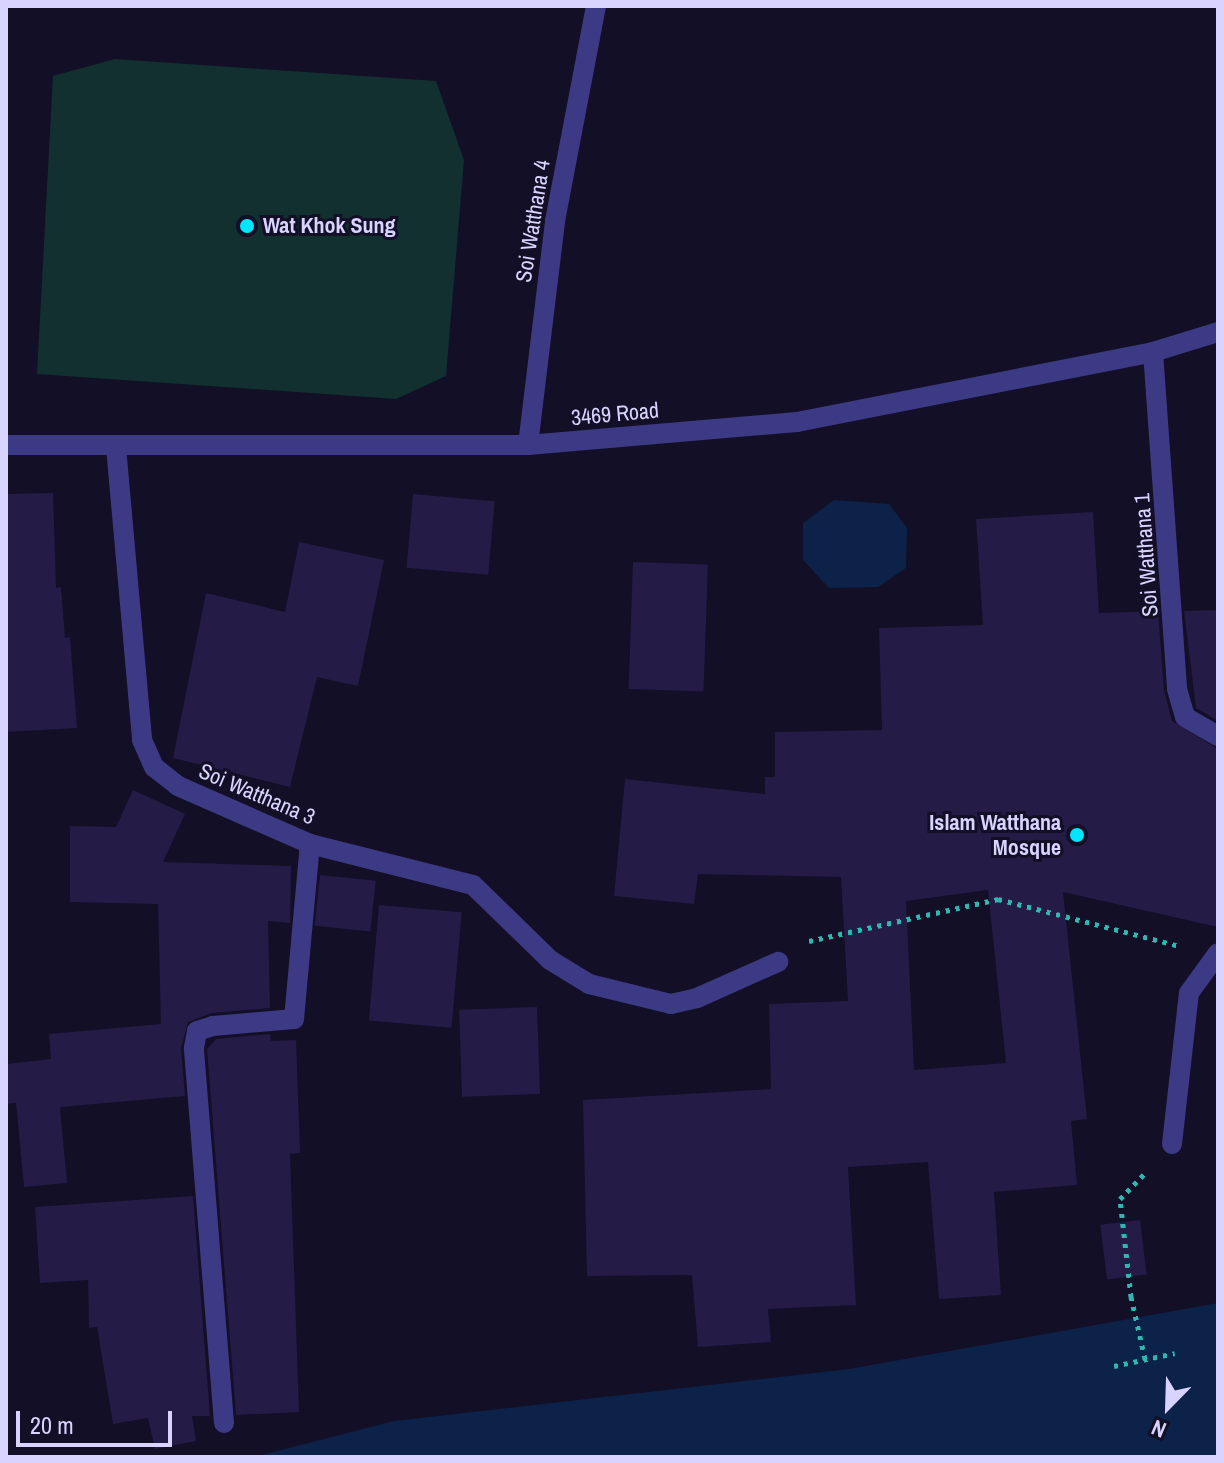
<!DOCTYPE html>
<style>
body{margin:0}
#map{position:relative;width:1224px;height:1463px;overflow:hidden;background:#130f26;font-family:"Archivo Narrow",sans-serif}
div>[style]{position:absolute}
.green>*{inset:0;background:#12302f}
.water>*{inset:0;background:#0c2248}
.building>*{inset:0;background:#241b47;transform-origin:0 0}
.path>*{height:5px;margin-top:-2.5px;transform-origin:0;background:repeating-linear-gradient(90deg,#2fb8b0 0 4px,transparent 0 10px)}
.minor>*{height:20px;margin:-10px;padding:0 10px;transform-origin:10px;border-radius:10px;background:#3d3a85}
.dots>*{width:22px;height:22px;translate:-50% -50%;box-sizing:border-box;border:4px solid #130f26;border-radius:50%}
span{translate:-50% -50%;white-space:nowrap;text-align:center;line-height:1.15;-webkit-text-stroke:6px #130f26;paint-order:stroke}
.street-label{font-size:22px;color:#d9d4ff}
.poi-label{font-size:22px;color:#d9d4ff;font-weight:700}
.left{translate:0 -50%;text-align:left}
.right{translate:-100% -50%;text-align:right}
.frame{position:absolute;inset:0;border:8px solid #d9d4ff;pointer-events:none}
.north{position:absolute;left:1128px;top:1367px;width:80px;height:80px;-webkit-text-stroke:6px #130f26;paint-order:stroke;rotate:203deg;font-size:22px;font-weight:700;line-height:32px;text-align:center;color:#d9d4ff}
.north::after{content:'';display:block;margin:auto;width:28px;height:36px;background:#d9d4ff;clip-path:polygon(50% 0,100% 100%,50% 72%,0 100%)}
.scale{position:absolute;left:16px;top:1411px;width:156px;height:36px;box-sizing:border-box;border:4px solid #d9d4ff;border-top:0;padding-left:10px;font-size:24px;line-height:28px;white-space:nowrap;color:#d9d4ff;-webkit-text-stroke:6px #130f26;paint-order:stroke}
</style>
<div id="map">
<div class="green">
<i style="clip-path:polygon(115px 59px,436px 81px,464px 160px,446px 376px,396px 399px,37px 374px,53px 76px)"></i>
</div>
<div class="water">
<i style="clip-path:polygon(834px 500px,889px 504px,907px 528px,906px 568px,878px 587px,829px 588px,803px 560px,803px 523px)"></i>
<i style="clip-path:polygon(1218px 1303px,1218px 1457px,254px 1457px,394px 1421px,849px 1369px)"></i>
</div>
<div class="building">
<i style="clip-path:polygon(53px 493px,56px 588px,61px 587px,65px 638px,70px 637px,77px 728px,6px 732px,6px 494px)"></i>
<i style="left:413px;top:494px;width:82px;height:74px;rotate:5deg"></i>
<i style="clip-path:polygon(evenodd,1093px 512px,1099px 613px,1158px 611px,1164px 690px,1172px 721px,1218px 749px,1218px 927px,1063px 892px,1087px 1119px,1071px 1121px,1077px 1185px,994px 1192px,1001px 1295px,939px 1299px,928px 1162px,848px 1167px,856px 1305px,768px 1309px,771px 1342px,698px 1347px,692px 1275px,587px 1276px,583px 1100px,771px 1089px,769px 1004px,848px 1001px,841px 877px,698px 874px,694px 904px,614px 896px,625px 779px,765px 794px,765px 777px,775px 777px,775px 732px,882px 730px,879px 628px,983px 625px,976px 519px,1093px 512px,988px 890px,1006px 1063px,914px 1070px,906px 901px,988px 890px)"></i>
<i style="clip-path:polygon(299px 542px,384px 560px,358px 686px,317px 677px,290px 787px,173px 758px,206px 593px,285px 612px)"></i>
<i style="left:633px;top:562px;width:75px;height:127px;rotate:2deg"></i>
<i style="clip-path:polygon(1218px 610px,1218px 721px,1196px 708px,1184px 611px)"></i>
<i style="clip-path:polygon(133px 790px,185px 814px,163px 862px,291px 866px,290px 923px,268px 921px,270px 1008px,212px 1013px,188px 1022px,181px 1049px,185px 1096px,60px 1107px,67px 1183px,24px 1187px,16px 1103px,6px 1104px,6px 1064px,51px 1059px,49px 1034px,161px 1024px,158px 904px,70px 902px,70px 826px,116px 827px)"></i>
<i style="left:320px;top:875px;width:56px;height:51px;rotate:6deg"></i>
<i style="left:379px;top:905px;width:83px;height:116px;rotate:5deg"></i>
<i style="left:537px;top:1007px;width:87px;height:78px;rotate:88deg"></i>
<i style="clip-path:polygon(270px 1034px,271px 1041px,296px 1040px,300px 1153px,290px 1154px,299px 1412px,236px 1415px,207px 1049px,216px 1039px)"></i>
<i style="clip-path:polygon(193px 1196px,210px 1416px,192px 1416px,196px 1441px,155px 1449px,148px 1418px,113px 1424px,97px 1327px,89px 1328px,88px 1280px,40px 1283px,35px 1207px)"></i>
<i style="left:1140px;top:1220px;width:55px;height:40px;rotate:83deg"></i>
</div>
<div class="path">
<i style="left:809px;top:941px;width:194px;rotate:-12.5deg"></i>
<i style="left:998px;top:899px;width:188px;rotate:14.5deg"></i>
<i style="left:1145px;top:1359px;width:64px;rotate:-102.7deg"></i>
<i style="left:1131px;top:1297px;width:99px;rotate:-96.4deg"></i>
<i style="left:1120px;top:1199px;width:40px;rotate:-46deg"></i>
<i style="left:1114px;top:1366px;width:62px;rotate:-12deg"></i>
</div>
<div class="minor">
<i style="left:1153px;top:352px;width:338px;rotate:85.9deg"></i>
<i style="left:1177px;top:689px;width:29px;rotate:74deg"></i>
<i style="left:1185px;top:717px;width:38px;rotate:30deg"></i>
<i style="left:6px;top:445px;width:522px"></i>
<i style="left:528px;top:445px;width:270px;rotate:-4.9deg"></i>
<i style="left:797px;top:422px;width:363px;rotate:-11.1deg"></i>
<i style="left:1153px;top:352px;width:68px;rotate:-17.1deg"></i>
<i style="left:528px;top:445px;width:226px;rotate:-83.1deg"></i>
<i style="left:555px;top:221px;width:219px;rotate:-79.2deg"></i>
<i style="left:116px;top:447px;width:294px;rotate:84.9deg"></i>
<i style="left:142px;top:740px;width:30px;rotate:66deg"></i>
<i style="left:154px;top:767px;width:31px;rotate:38deg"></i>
<i style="left:178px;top:786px;width:144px;rotate:23.7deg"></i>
<i style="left:310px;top:844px;width:168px;rotate:14.1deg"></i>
<i style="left:473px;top:885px;width:107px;rotate:44.2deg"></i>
<i style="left:550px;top:960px;width:46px;rotate:31.6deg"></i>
<i style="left:589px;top:984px;width:84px;rotate:13.7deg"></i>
<i style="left:671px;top:1004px;width:27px;rotate:-13deg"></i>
<i style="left:697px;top:998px;width:89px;rotate:-24deg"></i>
<i style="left:1172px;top:1144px;width:152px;rotate:-83.6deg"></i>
<i style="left:1189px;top:993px;width:49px;rotate:-54.1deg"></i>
<i style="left:224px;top:1423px;width:376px;rotate:-94.6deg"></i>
<i style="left:194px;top:1048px;width:17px;rotate:-80deg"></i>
<i style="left:197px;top:1031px;width:17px;rotate:-17deg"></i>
<i style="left:213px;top:1026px;width:81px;rotate:-4.9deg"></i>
<i style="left:294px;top:1019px;width:176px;rotate:-84.8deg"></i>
</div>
<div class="dots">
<i style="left:247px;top:226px;background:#00e5ff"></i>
<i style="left:1077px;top:835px;background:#00e5ff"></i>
</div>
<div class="street-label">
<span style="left:533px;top:221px;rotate:-81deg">Soi Watthana 4</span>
<span style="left:615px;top:414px;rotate:-5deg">3469 Road</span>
<span style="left:1146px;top:555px;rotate:-94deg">Soi Watthana 1</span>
<span style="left:257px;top:794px;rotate:23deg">Soi Watthana 3</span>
</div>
<div class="poi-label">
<span class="left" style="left:263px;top:226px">Wat Khok Sung</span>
<span class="right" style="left:1061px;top:835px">Islam Watthana<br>Mosque</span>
</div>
<div class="frame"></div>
<div class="north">N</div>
<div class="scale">20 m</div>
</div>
